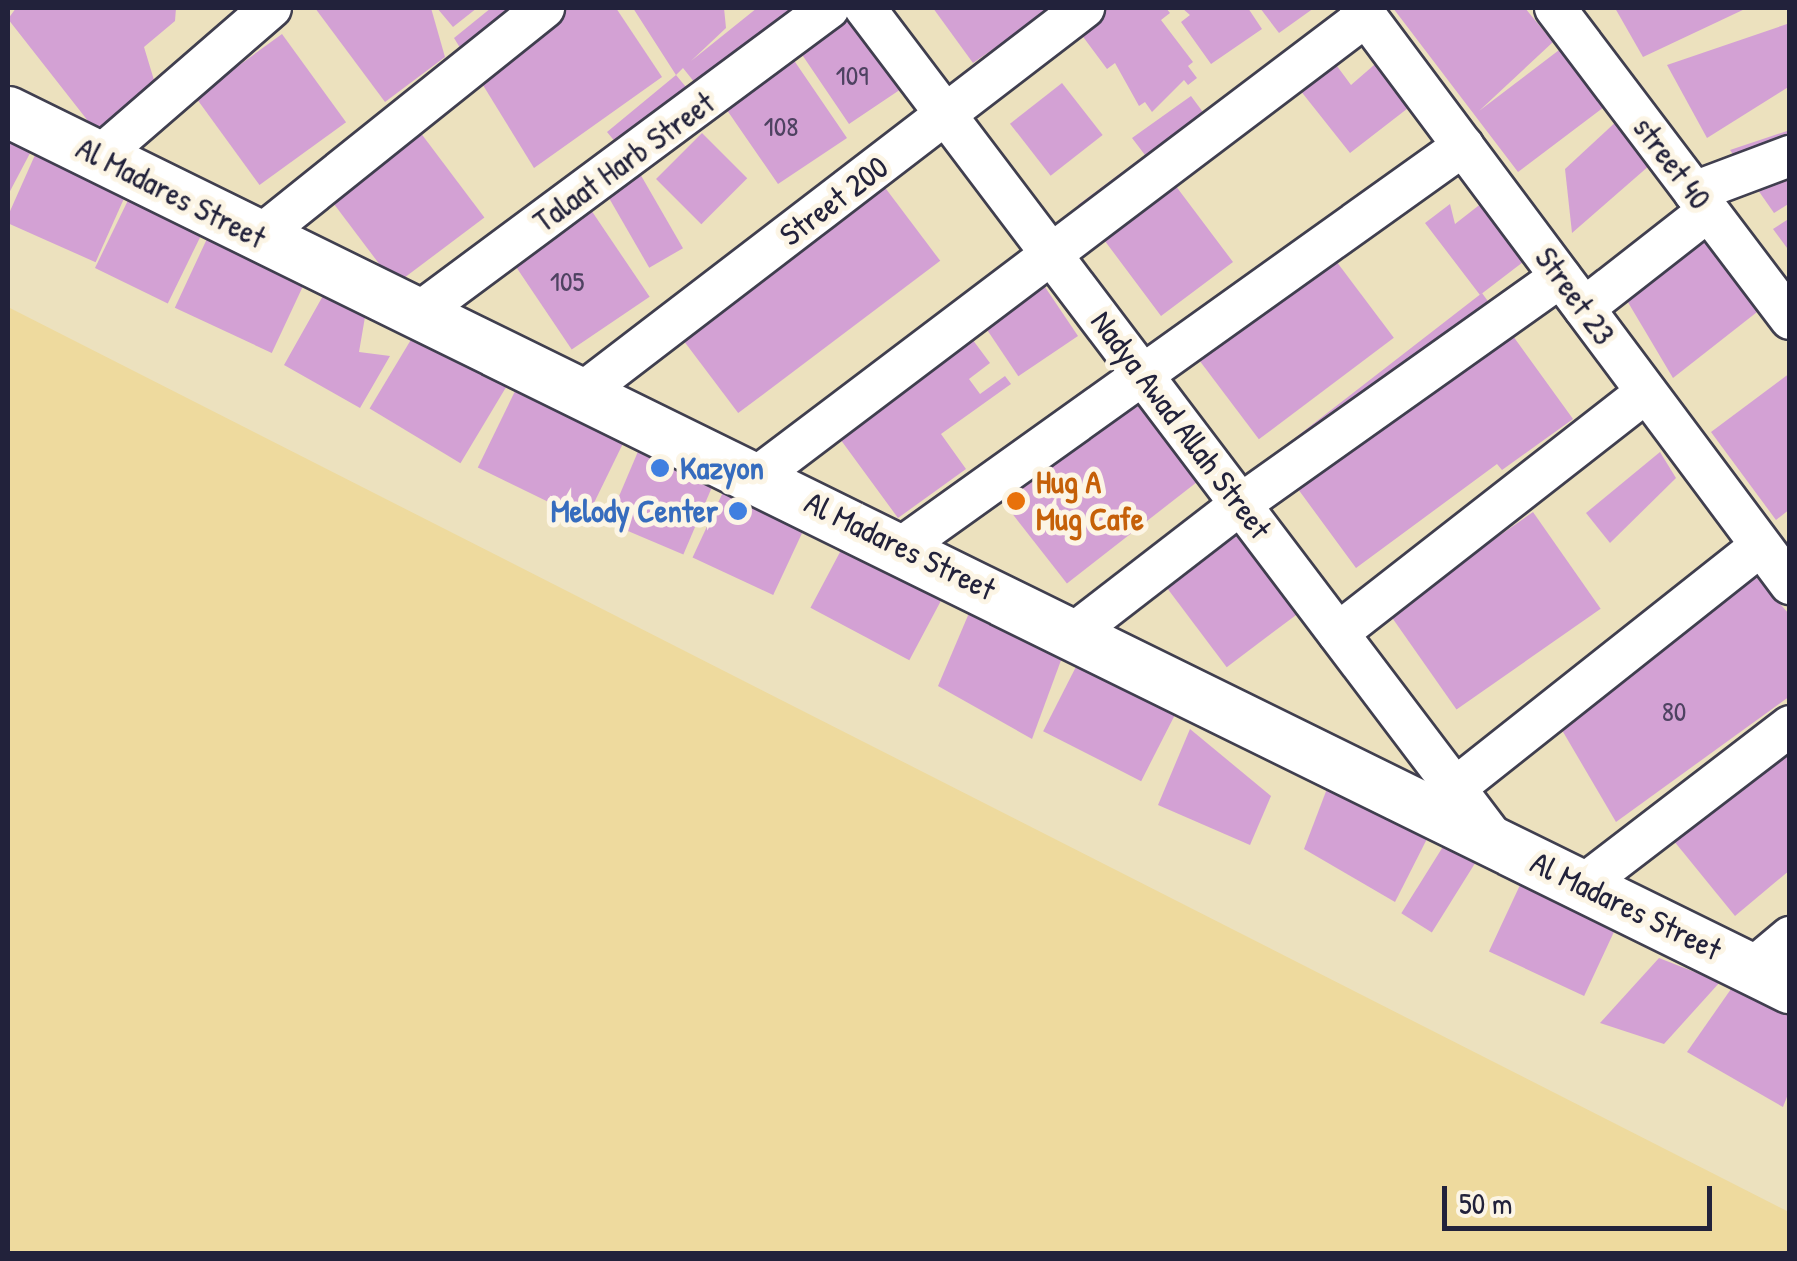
<!DOCTYPE html>
<style>
body{margin:0}
#map{position:relative;width:1797px;height:1261px;overflow:hidden;background:#ece1be;font-family:"Patrick Hand",sans-serif}
div>[style]{position:absolute}
.sand>*{inset:0;background:#eeda9e}
.building>*{inset:0;background:#d3a1d4;transform-origin:0 0}
.roads{filter:drop-shadow(2px 0 #403f4f) drop-shadow(-2px 0 #403f4f) drop-shadow(0 2px #403f4f) drop-shadow(0 -2px #403f4f)}
.minor>*{height:40px;margin:-20px;padding:0 20px;transform-origin:20px;border-radius:20px;background:#fff}
.tertiary>*{height:50px;margin:-25px;padding:0 25px;transform-origin:25px;border-radius:25px;background:#fff}
.dots>*{width:28px;height:28px;translate:-50% -50%;box-sizing:border-box;border:5px solid #fcf5e5;border-radius:50%}
span{translate:-50% -50%;white-space:nowrap;text-align:center;line-height:1.15;-webkit-text-stroke:10px #fcf5e5;paint-order:stroke}
.number-label{font-size:28px;color:#4e4261}
.number-label span{-webkit-text-stroke-width:0}
.street-label{font-size:32px;color:#22223b}
.shop-label{font-size:32px;color:#366cbe;font-weight:700}
.left{translate:0 -50%;text-align:left}
.right{translate:-100% -50%;text-align:right}
.food-label{font-size:32px;color:#c56008;font-weight:700}
.frame{position:absolute;inset:0;border:10px solid #22223b;pointer-events:none}
.scale{position:absolute;left:1442px;top:1186px;width:270px;height:45px;box-sizing:border-box;border:5px solid #22223b;border-top:0;padding-left:12px;font-size:30px;line-height:35px;white-space:nowrap;color:#22223b;-webkit-text-stroke:8px #fcf5e5;paint-order:stroke}
</style>
<div id="map">
<div class="sand">
<i style="clip-path:polygon(8px 307px,1789px 1212px,1789px 1253px,8px 1253px)"></i>
</div>
<div class="building">
<i style="clip-path:polygon(16px 8px,176px 8px,175px 21px,144px 47px,157px 90px,99px 135px,8px 19px)"></i>
<i style="clip-path:polygon(315px 8px,431px 8px,445px 57px,385px 102px)"></i>
<i style="clip-path:polygon(437px 8px,477px 8px,453px 27px)"></i>
<i style="clip-path:polygon(491px 8px,616px 8px,662px 77px,534px 168px,454px 38px)"></i>
<i style="clip-path:polygon(633px 8px,724px 8px,726px 28px,691px 61px,757px 8px,855px 8px,907px 85px,849px 124px,784px 28px,776px 34px,847px 138px,778px 184px,711px 87px,703px 93px,683px 68px,676px 75px,701px 105px,632px 162px,607px 132px,676px 75px)"></i>
<i style="clip-path:polygon(933px 8px,1053px 8px,973px 63px)"></i>
<i style="clip-path:polygon(1091px 8px,1166px 8px,1170px 13px,1161px 20px,1193px 62px,1188px 66px,1197px 78px,1188px 85px,1184px 80px,1152px 112px,1145px 102px,1139px 106px,1115px 63px,1107px 69px,1081px 34px)"></i>
<i style="clip-path:polygon(1182px 8px,1248px 8px,1262px 29px,1211px 64px,1181px 22px,1190px 15px)"></i>
<i style="clip-path:polygon(1260px 8px,1314px 8px,1279px 33px)"></i>
<i style="clip-path:polygon(1393px 8px,1525px 8px,1553px 42px,1479px 111px,1567px 44px,1612px 101px,1518px 172px)"></i>
<i style="clip-path:polygon(1615px 8px,1747px 8px,1643px 57px)"></i>
<i style="clip-path:polygon(1790px 23px,1790px 86px,1707px 138px,1667px 65px)"></i>
<i style="left:282px;top:34px;width:109px;height:107px;rotate:54deg"></i>
<i style="clip-path:polygon(1381px 59px,1412px 105px,1350px 153px,1296px 85px,1334px 62px,1351px 85px)"></i>
<i style="left:1062px;top:83px;width:66px;height:66px;rotate:52deg"></i>
<i style="clip-path:polygon(1191px 96px,1208px 119px,1154px 157px,1233px 262px,1161px 316px,1078px 205px,1145px 155px,1132px 138px)"></i>
<i style="clip-path:polygon(1619px 119px,1650px 165px,1572px 233px,1565px 169px)"></i>
<i style="clip-path:polygon(8px 125px,38px 138px,8px 195px)"></i>
<i style="clip-path:polygon(1790px 130px,1790px 203px,1774px 213px,1730px 150px)"></i>
<i style="left:420px;top:132px;width:107px;height:112px;rotate:53deg"></i>
<i style="left:702px;top:133px;width:64px;height:65px;rotate:45deg"></i>
<i style="left:43px;top:137px;width:99px;height:93px;rotate:24deg"></i>
<i style="left:862px;top:157px;width:130px;height:253px;rotate:53deg"></i>
<i style="left:639px;top:172px;width:88px;height:39px;rotate:60deg"></i>
<i style="left:134px;top:188px;width:81px;height:89px;rotate:26deg"></i>
<i style="clip-path:polygon(1487px 199px,1531px 256px,1480px 295px,1425px 223px,1450px 204px,1455px 224px)"></i>
<i style="left:587px;top:204px;width:112px;height:94px;rotate:56deg"></i>
<i style="clip-path:polygon(1790px 218px,1790px 252px,1773px 229px)"></i>
<i style="clip-path:polygon(1703px 225px,1766px 305px,1673px 378px,1610px 272px)"></i>
<i style="left:212px;top:228px;width:107px;height:88px;rotate:25deg"></i>
<i style="left:1318px;top:237px;width:126px;height:169px;rotate:53deg"></i>
<i style="left:1045px;top:287px;width:59px;height:72px;rotate:56deg"></i>
<i style="clip-path:polygon(1482px 293px,1573px 419px,1502px 470px,1497px 464px,1356px 568px,1273px 455px)"></i>
<i style="clip-path:polygon(324px 294px,365px 317px,359px 352px,390px 356px,360px 408px,284px 365px)"></i>
<i style="clip-path:polygon(958px 320px,990px 363px,969px 379px,980px 394px,1005px 376px,1011px 384px,941px 434px,966px 469px,898px 518px,824px 417px)"></i>
<i style="left:418px;top:328px;width:106px;height:94px;rotate:31deg"></i>
<i style="clip-path:polygon(1790px 373px,1790px 509px,1776px 520px,1711px 432px)"></i>
<i style="left:1124px;top:374px;width:130px;height:174px;rotate:52deg"></i>
<i style="left:519px;top:383px;width:120px;height:94px;rotate:26deg"></i>
<i style="left:645px;top:435px;width:82px;height:95px;rotate:23deg"></i>
<i style="clip-path:polygon(1660px 452px,1676px 478px,1610px 543px,1586px 513px)"></i>
<i style="left:731px;top:475px;width:89px;height:91px;rotate:25deg"></i>
<i style="left:1533px;top:512px;width:118px;height:176px;rotate:55deg"></i>
<i style="left:1234px;top:529px;width:106px;height:89px;rotate:53deg"></i>
<i style="left:848px;top:537px;width:112px;height:80px;rotate:28deg"></i>
<i style="clip-path:polygon(1755px 576px,1790px 615px,1790px 696px,1616px 822px,1559px 725px)"></i>
<i style="clip-path:polygon(975px 599px,1067px 644px,1032px 739px,938px 686px)"></i>
<i style="left:1084px;top:651px;width:110px;height:90px;rotate:27deg"></i>
<i style="clip-path:polygon(1190px 729px,1271px 796px,1250px 845px,1158px 805px)"></i>
<i style="clip-path:polygon(1790px 744px,1790px 870px,1735px 916px,1665px 830px)"></i>
<i style="clip-path:polygon(1333px 773px,1433px 827px,1395px 902px,1304px 849px)"></i>
<i style="left:1449px;top:837px;width:36px;height:90px;rotate:32deg"></i>
<i style="left:1527px;top:870px;width:105px;height:90px;rotate:25deg"></i>
<i style="clip-path:polygon(1659px 958px,1720px 982px,1664px 1044px,1600px 1023px)"></i>
<i style="clip-path:polygon(1738px 979px,1790px 1001px,1790px 1089px,1783px 1107px,1687px 1052px)"></i>
</div>
<div class="roads">
<div class="minor">
<i style="left:865px;top:8px;width:1046px;rotate:52.89deg"></i>
<i style="left:1360px;top:8px;width:719px;rotate:53.26deg"></i>
<i style="left:1555px;top:8px;width:390px;rotate:52.9deg"></i>
<i style="left:101px;top:155px;width:225px;rotate:-40.9deg"></i>
<i style="left:1694px;top:192px;width:103px;rotate:-20.6deg"></i>
<i style="left:257px;top:238px;width:368px;rotate:-38.7deg"></i>
<i style="left:1584px;top:308px;width:157px;rotate:-38deg"></i>
<i style="left:417px;top:314px;width:513px;rotate:-36.6deg"></i>
<i style="left:582px;top:393px;width:633px;rotate:-37.49deg"></i>
<i style="left:758px;top:476px;width:762px;rotate:-37.11deg"></i>
<i style="left:902px;top:547px;width:690px;rotate:-35.56deg"></i>
<i style="left:1074px;top:633px;width:211px;rotate:-37.7deg"></i>
<i style="left:1241px;top:504px;width:392px;rotate:-35.4deg"></i>
<i style="left:1338px;top:633px;width:391px;rotate:-38deg"></i>
<i style="left:1455px;top:788px;width:389px;rotate:-38.4deg"></i>
<i style="left:1583px;top:885px;width:261px;rotate:-37.5deg"></i>
<i style="left:1752px;top:969px;width:50px;rotate:-40.1deg"></i>
</div>
<div class="tertiary">
<i style="left:8px;top:112px;width:1986px;rotate:26.18deg"></i>
</div>
</div>
<div class="dots">
<i style="left:660px;top:468px;background:#3f7fe0"></i>
<i style="left:1016px;top:501px;background:#e8710a"></i>
<i style="left:738px;top:511px;background:#3f7fe0"></i>
</div>
<div class="number-label">
<span style="left:852px;top:75px">109</span>
<span style="left:781px;top:126px">108</span>
<span style="left:567px;top:281px">105</span>
<span style="left:1674px;top:711px">80</span>
</div>
<div class="street-label">
<span style="left:624px;top:162px;rotate:-36deg">Talaat Harb Street</span>
<span style="left:1672px;top:163px;rotate:53deg">street 40</span>
<span style="left:171px;top:193px;rotate:27deg">Al Madares Street</span>
<span style="left:834px;top:201px;rotate:-37deg">Street 200</span>
<span style="left:1575px;top:296px;rotate:54deg">Street 23</span>
<span style="left:1181px;top:425px;rotate:53deg">Nadya Awad Allah Street</span>
<span style="left:900px;top:546px;rotate:26deg">Al Madares Street</span>
<span style="left:1626px;top:906px;rotate:26deg">Al Madares Street</span>
</div>
<div class="shop-label">
<span class="left" style="left:680px;top:468px">Kazyon</span>
<span class="right" style="left:718px;top:511px">Melody Center</span>
</div>
<div class="food-label">
<span class="left" style="left:1036px;top:501px">Hug A<br>Mug Cafe</span>
</div>
<div class="frame"></div>
<div class="scale">50 m</div>
</div>
